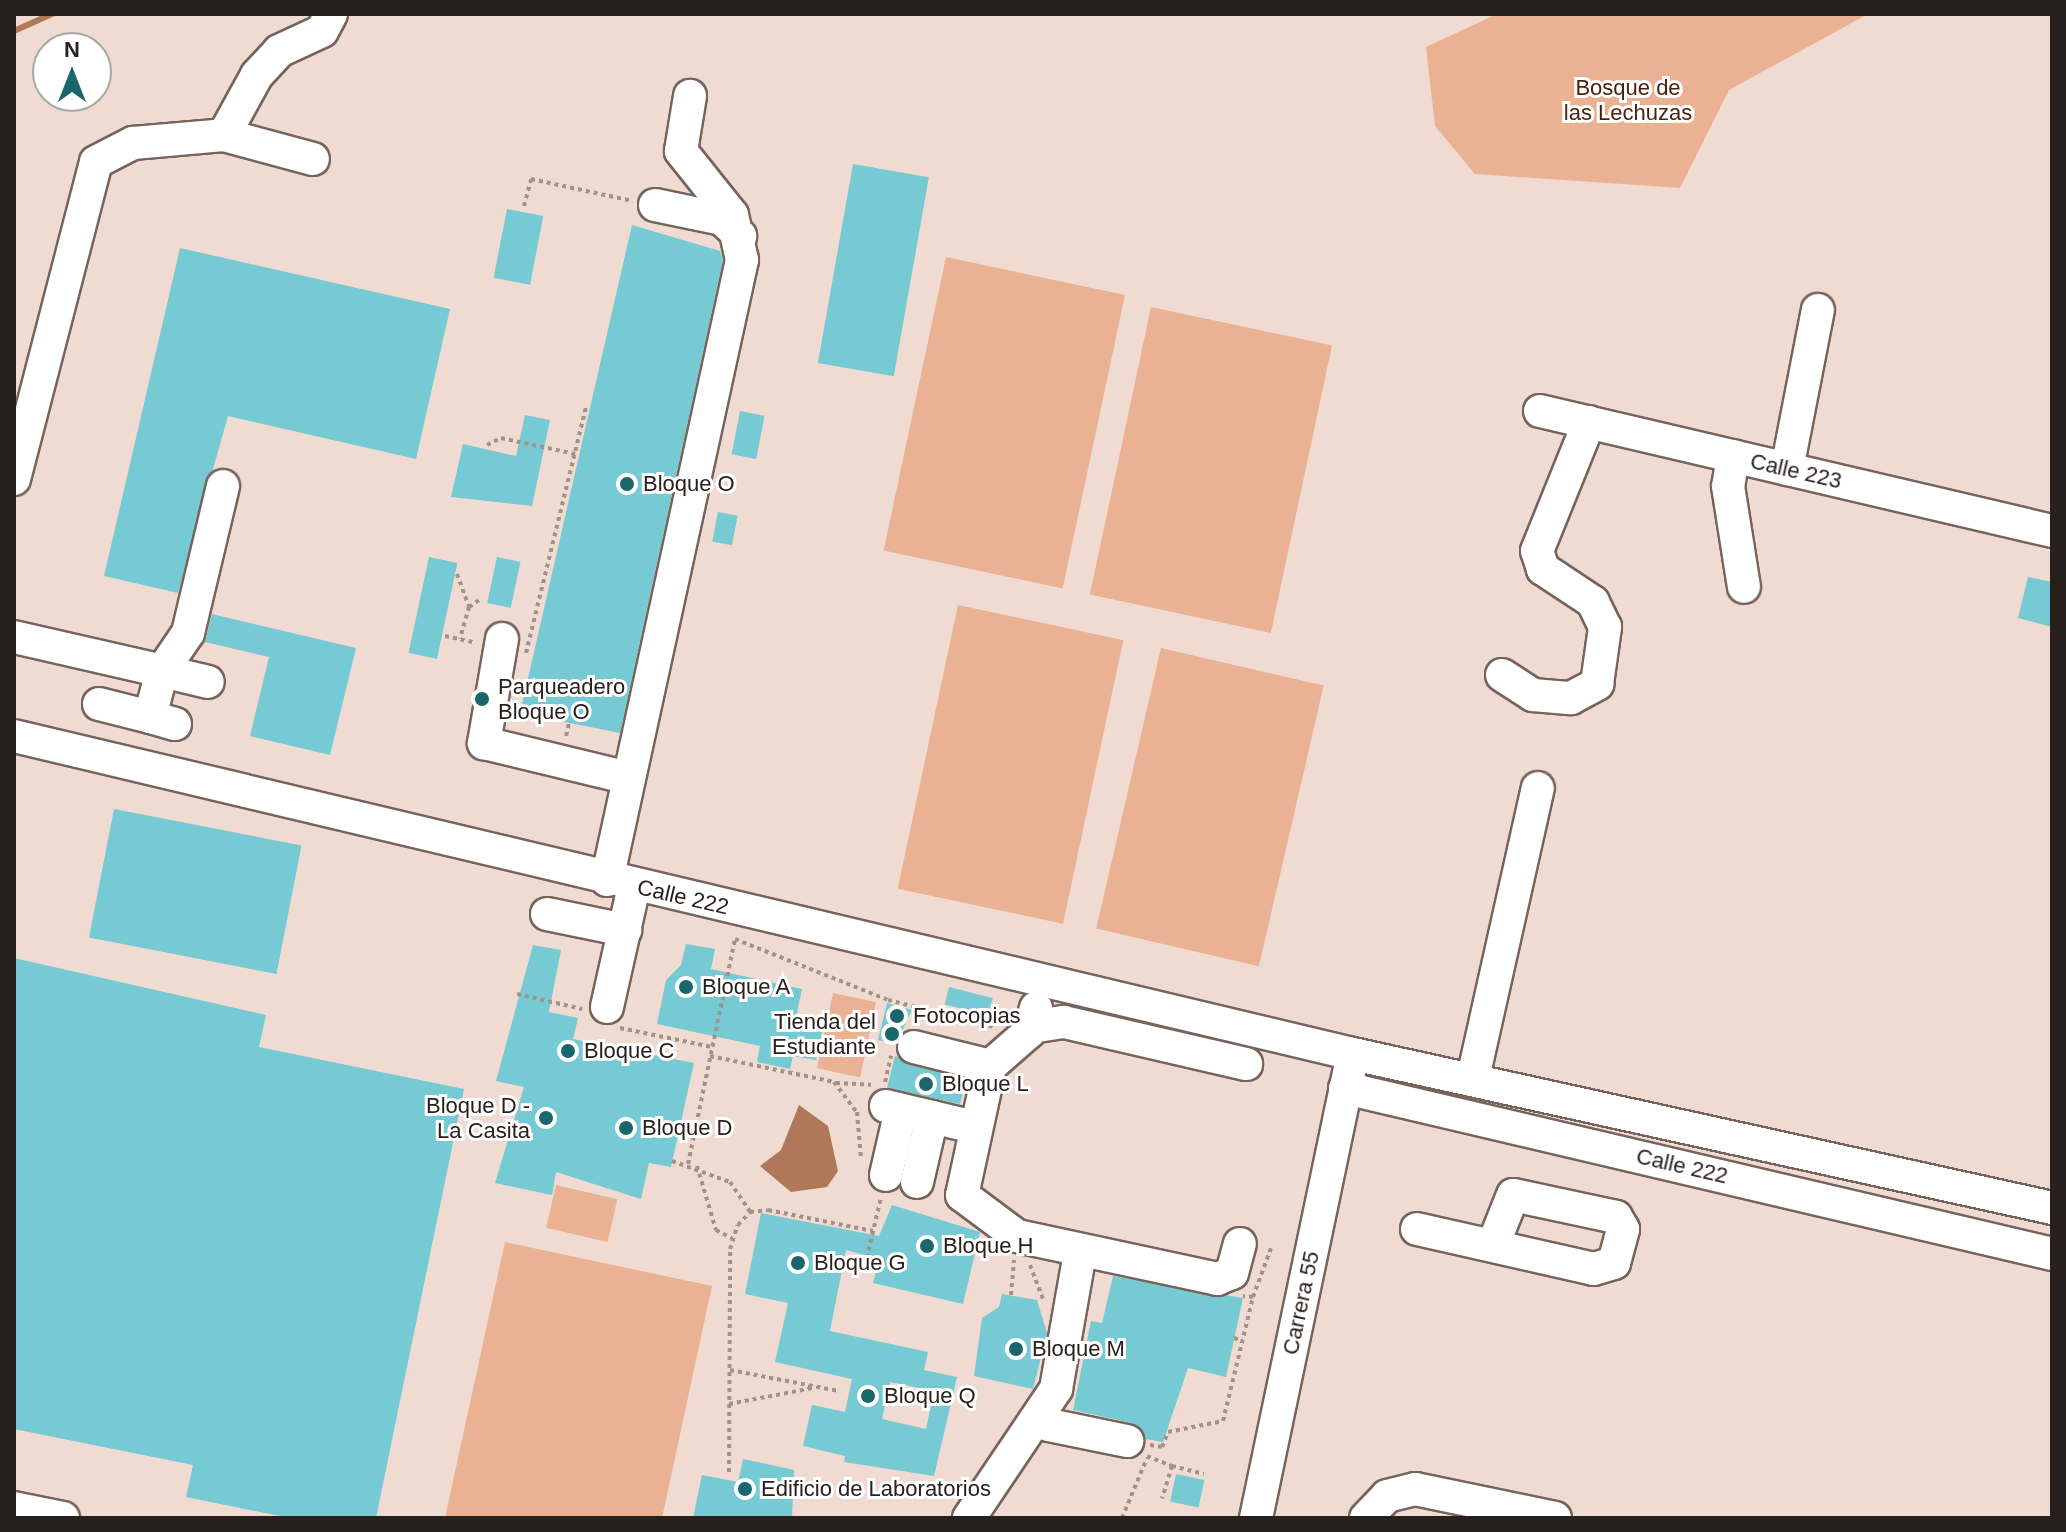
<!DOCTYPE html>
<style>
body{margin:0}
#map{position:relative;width:2066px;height:1532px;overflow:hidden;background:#efdbd1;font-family:Helvetica,sans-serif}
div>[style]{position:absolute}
.green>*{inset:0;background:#eab193;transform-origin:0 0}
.water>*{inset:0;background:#b07759}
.stream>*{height:6px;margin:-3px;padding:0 3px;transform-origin:3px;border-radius:3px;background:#b07759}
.building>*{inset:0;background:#75cad3;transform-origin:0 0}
.path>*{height:4px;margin-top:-2px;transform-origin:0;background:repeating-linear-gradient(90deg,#a1928a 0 4px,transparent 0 8px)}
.roads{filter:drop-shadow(2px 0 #76645c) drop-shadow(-2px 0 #76645c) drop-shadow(0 2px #76645c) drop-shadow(0 -2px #76645c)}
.minor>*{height:32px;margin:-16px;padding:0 16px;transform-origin:16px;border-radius:16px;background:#fff}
.dots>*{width:22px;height:22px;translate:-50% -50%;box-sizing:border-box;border:4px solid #fff;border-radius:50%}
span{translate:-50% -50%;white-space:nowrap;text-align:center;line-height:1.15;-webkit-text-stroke:6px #fff;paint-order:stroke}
.park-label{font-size:22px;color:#49220b}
.street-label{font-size:22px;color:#28201d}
.poi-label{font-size:22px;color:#28201d}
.left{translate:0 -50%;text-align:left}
.right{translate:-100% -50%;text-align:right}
.frame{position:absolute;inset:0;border:16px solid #28201d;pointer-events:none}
.north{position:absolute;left:32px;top:32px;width:80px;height:80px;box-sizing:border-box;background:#fff;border:2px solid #a9a6a5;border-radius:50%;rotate:0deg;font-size:22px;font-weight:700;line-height:32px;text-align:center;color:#28201d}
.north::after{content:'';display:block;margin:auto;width:28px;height:36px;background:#19666d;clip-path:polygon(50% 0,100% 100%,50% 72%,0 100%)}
</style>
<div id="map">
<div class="green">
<i style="clip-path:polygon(1497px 14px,1868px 14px,1729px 90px,1680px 188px,1475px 174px,1435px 126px,1426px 47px)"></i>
<i style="left:946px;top:257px;width:183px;height:300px;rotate:12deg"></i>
<i style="left:1151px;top:307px;width:185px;height:294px;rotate:12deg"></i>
<i style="left:958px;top:605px;width:169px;height:290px;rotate:12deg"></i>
<i style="left:1161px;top:648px;width:167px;height:288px;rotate:13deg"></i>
<i style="left:833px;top:993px;width:44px;height:77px;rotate:12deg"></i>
<i style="left:556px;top:1185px;width:63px;height:44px;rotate:13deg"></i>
<i style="clip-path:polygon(505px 1242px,712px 1286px,662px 1518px,445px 1518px)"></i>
</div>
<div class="water">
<i style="clip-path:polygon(799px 1105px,828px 1126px,838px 1171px,827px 1187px,791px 1192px,760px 1166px,781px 1150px)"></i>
</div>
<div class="stream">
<i style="left:14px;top:31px;width:42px;rotate:-24.1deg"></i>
</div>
<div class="building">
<i style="left:853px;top:164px;width:77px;height:202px;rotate:10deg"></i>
<i style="left:507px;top:209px;width:37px;height:70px;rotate:11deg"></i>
<i style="clip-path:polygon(632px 225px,720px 251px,723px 260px,620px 733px,520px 713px)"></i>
<i style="clip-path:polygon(180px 248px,450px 309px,416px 459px,228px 416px,178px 593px,104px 576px)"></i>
<i style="left:740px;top:411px;width:25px;height:44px;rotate:11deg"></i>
<i style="clip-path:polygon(525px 415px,550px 420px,532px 506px,451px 497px,463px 444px,516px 456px)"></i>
<i style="left:718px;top:512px;width:20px;height:30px;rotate:11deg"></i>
<i style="left:429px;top:557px;width:29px;height:98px;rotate:12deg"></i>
<i style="left:497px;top:557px;width:24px;height:47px;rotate:12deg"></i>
<i style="clip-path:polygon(2028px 577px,2052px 582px,2052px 627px,2018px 618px)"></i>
<i style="clip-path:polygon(212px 614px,356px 648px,330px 755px,250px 736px,269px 657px,205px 642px)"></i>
<i style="left:114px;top:809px;width:191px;height:131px;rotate:11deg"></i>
<i style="clip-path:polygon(686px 944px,715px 949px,711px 969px,802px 989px,795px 1022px,823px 1028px,816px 1060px,793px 1056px,790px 1069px,757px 1062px,760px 1046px,657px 1024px,666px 980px,681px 965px)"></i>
<i style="clip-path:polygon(533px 945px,561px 950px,549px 1012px,578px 1018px,573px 1039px,694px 1063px,671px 1167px,649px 1163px,641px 1199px,556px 1172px,552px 1195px,495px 1183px,524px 1087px,496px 1081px)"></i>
<i style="clip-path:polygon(14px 958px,266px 1015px,259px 1047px,464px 1089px,376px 1518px,290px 1518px,186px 1497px,193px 1465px,14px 1429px)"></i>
<i style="left:949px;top:987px;width:45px;height:18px;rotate:14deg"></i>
<i style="clip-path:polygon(887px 1003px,912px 1010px,896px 1044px,878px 1040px)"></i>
<i style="clip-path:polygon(895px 1056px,966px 1080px,960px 1104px,887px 1088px)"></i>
<i style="clip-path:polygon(evenodd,892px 1205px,980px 1232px,963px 1304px,873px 1283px,879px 1259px,846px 1250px,830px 1331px,928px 1352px,924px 1370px,957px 1377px,934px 1476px,844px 1462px,845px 1456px,803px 1446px,812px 1405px,845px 1412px,852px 1379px,775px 1362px,788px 1303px,745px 1294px,761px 1213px,879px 1236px,892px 1205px,890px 1382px,934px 1391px,926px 1429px,882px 1419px,890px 1382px)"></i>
<i style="clip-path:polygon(1113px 1276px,1243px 1298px,1226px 1377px,1188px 1368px,1163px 1442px,1145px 1439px,1132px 1423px,1073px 1410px,1091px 1321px,1102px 1323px)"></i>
<i style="clip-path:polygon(1002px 1294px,1037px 1300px,1047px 1333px,1033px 1389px,974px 1376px,982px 1318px,999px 1307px)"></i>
<i style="clip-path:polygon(743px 1459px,794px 1470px,792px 1518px,693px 1518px,702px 1475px,738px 1482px)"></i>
<i style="left:1176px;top:1474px;width:29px;height:28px;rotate:12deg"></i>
</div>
<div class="path">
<i style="left:524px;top:206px;width:28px;rotate:-75deg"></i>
<i style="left:531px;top:179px;width:104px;rotate:12.2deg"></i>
<i style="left:487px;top:445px;width:16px;rotate:-27deg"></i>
<i style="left:501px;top:438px;width:76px;rotate:12.2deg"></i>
<i style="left:457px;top:574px;width:35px;rotate:70deg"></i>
<i style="left:469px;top:607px;width:33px;rotate:106deg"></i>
<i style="left:469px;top:607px;width:12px;rotate:-35deg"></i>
<i style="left:445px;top:636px;width:30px;rotate:12deg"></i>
<i style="left:526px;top:653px;width:254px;rotate:-76.3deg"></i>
<i style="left:566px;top:736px;width:13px;rotate:-77deg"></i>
<i style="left:517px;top:994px;width:67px;rotate:13deg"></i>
<i style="left:706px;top:994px;width:16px;rotate:7deg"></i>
<i style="left:620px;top:1028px;width:94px;rotate:11.7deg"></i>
<i style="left:710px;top:1056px;width:127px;rotate:11.8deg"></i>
<i style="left:834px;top:1082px;width:38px;rotate:53deg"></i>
<i style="left:857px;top:1112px;width:47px;rotate:85.1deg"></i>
<i style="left:885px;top:1082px;width:27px;rotate:-77deg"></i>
<i style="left:836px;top:1083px;width:35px;rotate:3deg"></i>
<i style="left:672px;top:1161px;width:62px;rotate:19.9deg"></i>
<i style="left:730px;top:1182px;width:36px;rotate:56deg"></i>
<i style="left:688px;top:1164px;width:230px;rotate:-78.2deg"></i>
<i style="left:735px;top:939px;width:165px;rotate:21.7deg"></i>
<i style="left:888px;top:1000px;width:110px;rotate:14.2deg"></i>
<i style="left:697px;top:1166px;width:67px;rotate:73.5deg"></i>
<i style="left:716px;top:1230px;width:18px;rotate:27deg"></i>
<i style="left:1030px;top:1265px;width:39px;rotate:69deg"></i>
<i style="left:865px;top:1266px;width:71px;rotate:-76.9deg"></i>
<i style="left:1011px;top:1295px;width:35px;rotate:-85deg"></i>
<i style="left:1253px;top:1297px;width:52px;rotate:-69.8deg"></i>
<i style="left:1234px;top:1338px;width:9px;rotate:18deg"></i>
<i style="left:730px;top:1370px;width:111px;rotate:10.9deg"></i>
<i style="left:729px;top:1404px;width:86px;rotate:-10.8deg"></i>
<i style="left:1150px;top:1445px;width:12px;rotate:9deg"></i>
<i style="left:1162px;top:1447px;width:16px;rotate:-68deg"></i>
<i style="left:1168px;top:1432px;width:56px;rotate:-11.3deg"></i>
<i style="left:1223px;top:1421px;width:128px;rotate:-76.4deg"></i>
<i style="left:1253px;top:1297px;width:10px;rotate:-174deg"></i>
<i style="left:1147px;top:1456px;width:27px;rotate:22deg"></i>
<i style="left:1172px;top:1466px;width:34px;rotate:107deg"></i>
<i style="left:1172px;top:1466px;width:33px;rotate:14deg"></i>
<i style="left:729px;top:1472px;width:223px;rotate:-89.7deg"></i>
<i style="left:730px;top:1249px;width:25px;rotate:-72deg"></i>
<i style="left:738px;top:1225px;width:18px;rotate:-47deg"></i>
<i style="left:750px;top:1212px;width:18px;rotate:-6deg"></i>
<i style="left:768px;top:1210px;width:107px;rotate:11.3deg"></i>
<i style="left:1122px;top:1518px;width:65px;rotate:-67.4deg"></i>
</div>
<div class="roads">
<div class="minor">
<i style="left:224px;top:135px;width:68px;rotate:-61.2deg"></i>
<i style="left:257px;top:75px;width:33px;rotate:-47deg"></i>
<i style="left:279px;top:51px;width:47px;rotate:-24.9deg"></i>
<i style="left:322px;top:31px;width:19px;rotate:-62deg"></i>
<i style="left:655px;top:205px;width:68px;rotate:11.8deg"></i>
<i style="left:722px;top:219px;width:25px;rotate:43deg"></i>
<i style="left:1540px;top:411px;width:526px;rotate:13.19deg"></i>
<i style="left:1733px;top:456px;width:30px;rotate:99deg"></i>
<i style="left:1728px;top:486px;width:102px;rotate:81deg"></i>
<i style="left:1787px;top:469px;width:162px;rotate:-79deg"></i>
<i style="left:14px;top:479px;width:327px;rotate:-75.5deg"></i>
<i style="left:96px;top:162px;width:42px;rotate:-27.2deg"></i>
<i style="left:133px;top:143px;width:91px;rotate:-5deg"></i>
<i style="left:224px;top:135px;width:92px;rotate:15.1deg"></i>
<i style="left:14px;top:637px;width:152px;rotate:12.9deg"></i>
<i style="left:162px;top:671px;width:46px;rotate:-55.6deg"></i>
<i style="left:188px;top:633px;width:151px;rotate:-76.6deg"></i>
<i style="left:502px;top:639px;width:106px;rotate:99.8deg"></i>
<i style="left:484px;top:743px;width:149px;rotate:13.6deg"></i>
<i style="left:1502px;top:675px;width:37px;rotate:33deg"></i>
<i style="left:1533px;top:695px;width:38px;rotate:5deg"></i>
<i style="left:1571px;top:698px;width:30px;rotate:-28deg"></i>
<i style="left:1597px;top:684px;width:58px;rotate:-82deg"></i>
<i style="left:1605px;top:627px;width:28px;rotate:-116deg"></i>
<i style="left:1593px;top:602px;width:60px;rotate:-146.6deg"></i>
<i style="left:1543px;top:569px;width:19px;rotate:-108deg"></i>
<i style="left:1537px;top:551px;width:139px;rotate:-68deg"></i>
<i style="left:99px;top:704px;width:53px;rotate:14.3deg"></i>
<i style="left:175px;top:724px;width:26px;rotate:-164deg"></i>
<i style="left:150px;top:717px;width:48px;rotate:-75.4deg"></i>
<i style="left:162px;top:671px;width:47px;rotate:13.4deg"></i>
<i style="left:14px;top:736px;width:1376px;rotate:13.36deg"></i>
<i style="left:1353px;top:1054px;width:716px;rotate:12.42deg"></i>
<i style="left:607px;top:880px;width:635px;rotate:-77.72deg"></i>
<i style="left:742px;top:260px;width:46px;rotate:-102.5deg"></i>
<i style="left:732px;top:215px;width:82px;rotate:-128.6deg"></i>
<i style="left:681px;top:151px;width:56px;rotate:-80.7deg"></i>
<i style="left:547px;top:914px;width:80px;rotate:11.6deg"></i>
<i style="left:607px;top:1007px;width:124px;rotate:-77.4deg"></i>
<i style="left:1036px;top:1008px;width:25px;rotate:106deg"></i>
<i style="left:1029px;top:1032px;width:52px;rotate:138.9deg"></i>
<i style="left:990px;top:1066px;width:132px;rotate:102.2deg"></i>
<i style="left:962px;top:1195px;width:69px;rotate:36.7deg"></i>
<i style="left:1017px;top:1236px;width:205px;rotate:12.1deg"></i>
<i style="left:1217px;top:1279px;width:16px;rotate:-22deg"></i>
<i style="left:1232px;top:1273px;width:30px;rotate:-75deg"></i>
<i style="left:1031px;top:1027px;width:33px;rotate:-9deg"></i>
<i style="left:1064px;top:1022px;width:187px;rotate:13deg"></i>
<i style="left:914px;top:1047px;width:78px;rotate:14deg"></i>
<i style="left:1473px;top:1078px;width:297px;rotate:-77.4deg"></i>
<i style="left:1345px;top:1088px;width:726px;rotate:13.21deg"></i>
<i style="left:886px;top:1106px;width:90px;rotate:13.4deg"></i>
<i style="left:886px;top:1175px;width:67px;rotate:-77deg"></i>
<i style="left:917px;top:1182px;width:67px;rotate:-77deg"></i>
<i style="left:1417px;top:1229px;width:181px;rotate:12.7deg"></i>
<i style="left:1594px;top:1269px;width:21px;rotate:-17deg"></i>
<i style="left:1614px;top:1263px;width:35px;rotate:-75deg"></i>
<i style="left:1623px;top:1229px;width:14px;rotate:-120deg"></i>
<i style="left:1616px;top:1217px;width:105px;rotate:-167.9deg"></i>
<i style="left:1513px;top:1195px;width:54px;rotate:111.8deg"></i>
<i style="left:1040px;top:1414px;width:14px;rotate:51deg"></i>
<i style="left:1049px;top:1425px;width:80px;rotate:11.6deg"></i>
<i style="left:14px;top:1508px;width:50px;rotate:11.5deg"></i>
<i style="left:969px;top:1518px;width:156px;rotate:-56deg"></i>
<i style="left:1056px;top:1389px;width:138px;rotate:-80deg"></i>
<i style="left:1256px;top:1518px;width:460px;rotate:-78.2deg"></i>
<i style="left:1366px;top:1518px;width:30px;rotate:-46deg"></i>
<i style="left:1387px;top:1496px;width:29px;rotate:-14deg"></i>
<i style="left:1415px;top:1489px;width:143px;rotate:11.7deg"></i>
</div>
</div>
<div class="dots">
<i style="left:627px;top:484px;background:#19666d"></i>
<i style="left:482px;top:699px;background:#19666d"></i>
<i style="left:686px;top:987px;background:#19666d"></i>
<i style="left:897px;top:1016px;background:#19666d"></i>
<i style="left:892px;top:1034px;background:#19666d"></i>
<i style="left:568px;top:1051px;background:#19666d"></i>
<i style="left:926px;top:1084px;background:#19666d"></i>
<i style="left:546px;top:1118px;background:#19666d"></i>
<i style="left:626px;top:1128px;background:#19666d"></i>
<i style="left:927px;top:1246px;background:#19666d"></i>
<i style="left:798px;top:1263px;background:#19666d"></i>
<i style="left:1016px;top:1349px;background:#19666d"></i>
<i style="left:868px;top:1396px;background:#19666d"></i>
<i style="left:745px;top:1489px;background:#19666d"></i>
</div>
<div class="park-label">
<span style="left:1628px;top:100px">Bosque de<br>las Lechuzas</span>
</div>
<div class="street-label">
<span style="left:1796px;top:471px;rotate:13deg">Calle 223</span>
<span style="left:683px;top:897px;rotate:13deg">Calle 222</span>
<span style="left:1682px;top:1166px;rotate:13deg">Calle 222</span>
<span style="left:1301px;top:1303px;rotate:-78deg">Carrera 55</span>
</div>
<div class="poi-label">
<span class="left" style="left:643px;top:484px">Bloque O</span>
<span class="left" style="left:498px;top:699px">Parqueadero<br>Bloque O</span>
<span class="left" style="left:702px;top:987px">Bloque A</span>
<span class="left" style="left:913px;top:1016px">Fotocopias</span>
<span class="right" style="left:876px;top:1034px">Tienda del<br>Estudiante</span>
<span class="left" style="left:584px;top:1051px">Bloque C</span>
<span class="left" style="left:942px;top:1084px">Bloque L</span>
<span class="right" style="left:530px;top:1118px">Bloque D -<br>La Casita</span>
<span class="left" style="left:642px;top:1128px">Bloque D</span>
<span class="left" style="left:943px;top:1246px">Bloque H</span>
<span class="left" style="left:814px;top:1263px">Bloque G</span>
<span class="left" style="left:1032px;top:1349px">Bloque M</span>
<span class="left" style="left:884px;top:1396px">Bloque Q</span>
<span class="left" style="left:761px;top:1489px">Edificio de Laboratorios</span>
</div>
<div class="frame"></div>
<div class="north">N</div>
</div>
